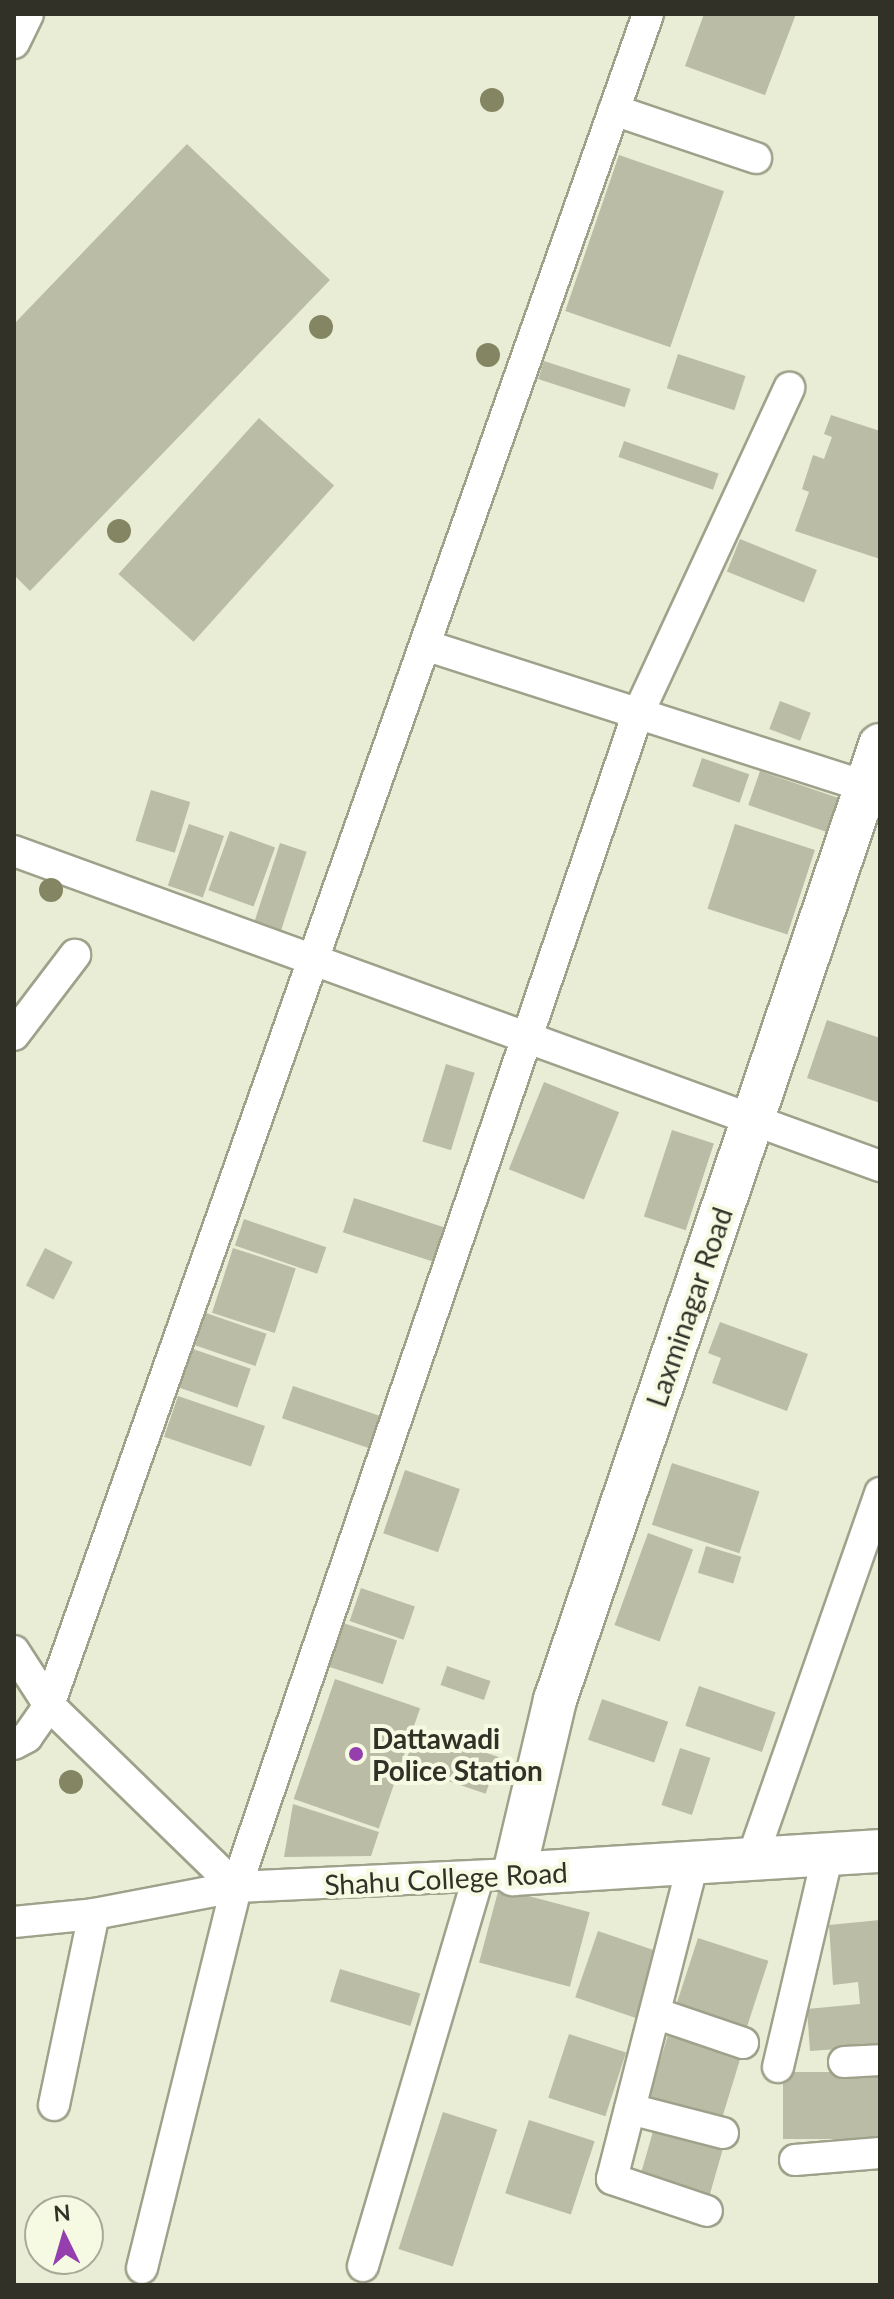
<!DOCTYPE html>
<style>
body{margin:0}
#map{position:relative;width:894px;height:2299px;overflow:hidden;background:#eaedd5;font-family:Lato,sans-serif}
div>[style]{position:absolute}
.building>*{inset:0;background:#babca5;transform-origin:0 0}
.roads{filter:drop-shadow(2px 0 #9fa18b) drop-shadow(-2px 0 #9fa18b) drop-shadow(0 2px #9fa18b) drop-shadow(0 -2px #9fa18b)}
.street>*{height:30px;margin:-15px;padding:0 15px;transform-origin:15px;border-radius:15px;background:#fff}
.secondary>*{height:42px;margin:-21px;padding:0 21px;transform-origin:21px;border-radius:21px;background:#fff}
.trees>*{width:24px;height:24px;margin:-12px;border-radius:50%;background:#848663}
.dots>*{width:22px;height:22px;translate:-50% -50%;box-sizing:border-box;border:4px solid #f7fae2;border-radius:50%}
span{translate:-50% -50%;white-space:nowrap;text-align:center;line-height:1.15;-webkit-text-stroke:8px #f7fae2;paint-order:stroke}
.street-label{font-size:28px;color:#313128}
.poi-label{font-size:28px;color:#313128;font-weight:700}
.left{translate:0 -50%;text-align:left}
.frame{position:absolute;inset:0;border:16px solid #313128;pointer-events:none}
.north{position:absolute;left:24px;top:2195px;width:80px;height:80px;box-sizing:border-box;background:#f7fae2;border:2px solid #a8aa98;border-radius:50%;rotate:355deg;font-size:22px;font-weight:700;line-height:32px;text-align:center;color:#313128}
.north::after{content:'';display:block;margin:auto;width:28px;height:36px;background:#943fad;clip-path:polygon(50% 0,100% 100%,50% 72%,0 100%)}
</style>
<div id="map">
<div class="building">
<i style="clip-path:polygon(704px 14px,796px 14px,765px 95px,685px 66px)"></i>
<i style="clip-path:polygon(187px 144px,330px 280px,30px 591px,14px 575px,14px 324px)"></i>
<i style="left:619px;top:155px;width:111px;height:165px;rotate:19deg"></i>
<i style="left:678px;top:354px;width:71px;height:36px;rotate:18deg"></i>
<i style="left:544px;top:361px;width:91px;height:19px;rotate:18deg"></i>
<i style="clip-path:polygon(831px 415px,880px 431px,880px 559px,795px 531px,809px 492px,802px 489px,813px 455px,824px 459px,832px 437px,824px 434px)"></i>
<i style="left:259px;top:418px;width:101px;height:210px;rotate:42deg"></i>
<i style="left:624px;top:441px;width:100px;height:17px;rotate:19deg"></i>
<i style="left:740px;top:539px;width:83px;height:35px;rotate:22deg"></i>
<i style="left:780px;top:701px;width:33px;height:30px;rotate:21deg"></i>
<i style="left:702px;top:758px;width:50px;height:30px;rotate:19deg"></i>
<i style="left:760px;top:771px;width:86px;height:36px;rotate:19deg"></i>
<i style="left:151px;top:790px;width:41px;height:53px;rotate:17deg"></i>
<i style="left:189px;top:824px;width:37px;height:65px;rotate:19deg"></i>
<i style="left:735px;top:824px;width:84px;height:89px;rotate:18deg"></i>
<i style="left:230px;top:831px;width:48px;height:63px;rotate:20deg"></i>
<i style="left:280px;top:843px;width:28px;height:91px;rotate:18deg"></i>
<i style="clip-path:polygon(827px 1020px,880px 1038px,880px 1103px,807px 1078px)"></i>
<i style="left:446px;top:1064px;width:30px;height:81px;rotate:17deg"></i>
<i style="left:544px;top:1082px;width:81px;height:94px;rotate:22deg"></i>
<i style="left:672px;top:1130px;width:44px;height:91px;rotate:18deg"></i>
<i style="left:354px;top:1198px;width:101px;height:36px;rotate:18deg"></i>
<i style="left:244px;top:1219px;width:87px;height:28px;rotate:19deg"></i>
<i style="left:45px;top:1248px;width:31px;height:42px;rotate:27deg"></i>
<i style="left:233px;top:1248px;width:66px;height:68px;rotate:18deg"></i>
<i style="left:206px;top:1313px;width:64px;height:34px;rotate:19deg"></i>
<i style="clip-path:polygon(720px 1322px,808px 1354px,787px 1411px,712px 1383px,721px 1358px,708px 1353px)"></i>
<i style="left:193px;top:1349px;width:61px;height:41px;rotate:19deg"></i>
<i style="left:293px;top:1386px;width:93px;height:34px;rotate:19deg"></i>
<i style="left:178px;top:1396px;width:92px;height:43px;rotate:19deg"></i>
<i style="left:672px;top:1463px;width:92px;height:65px;rotate:18deg"></i>
<i style="left:405px;top:1470px;width:58px;height:67px;rotate:19deg"></i>
<i style="left:648px;top:1533px;width:48px;height:98px;rotate:20deg"></i>
<i style="left:706px;top:1546px;width:37px;height:28px;rotate:17deg"></i>
<i style="left:361px;top:1588px;width:57px;height:35px;rotate:19deg"></i>
<i style="left:340px;top:1622px;width:60px;height:46px;rotate:18deg"></i>
<i style="left:447px;top:1666px;width:46px;height:20px;rotate:19deg"></i>
<i style="left:335px;top:1679px;width:90px;height:127px;rotate:19deg"></i>
<i style="left:699px;top:1686px;width:81px;height:42px;rotate:19deg"></i>
<i style="left:602px;top:1699px;width:70px;height:43px;rotate:19deg"></i>
<i style="left:417px;top:1729px;width:86px;height:39px;rotate:19deg"></i>
<i style="left:680px;top:1748px;width:32px;height:60px;rotate:18deg"></i>
<i style="clip-path:polygon(293px 1804px,379px 1832px,371px 1856px,284px 1857px)"></i>
<i style="left:499px;top:1888px;width:94px;height:77px;rotate:15deg"></i>
<i style="clip-path:polygon(880px 1920px,880px 2046px,810px 2051px,807px 2009px,860px 2004px,858px 1982px,833px 1985px,829px 1925px)"></i>
<i style="left:598px;top:1931px;width:64px;height:70px;rotate:19deg"></i>
<i style="left:698px;top:1938px;width:74px;height:71px;rotate:18deg"></i>
<i style="left:340px;top:1969px;width:84px;height:34px;rotate:17deg"></i>
<i style="left:569px;top:2034px;width:60px;height:67px;rotate:18deg"></i>
<i style="left:668px;top:2035px;width:76px;height:71px;rotate:17deg"></i>
<i style="left:880px;top:2072px;width:67px;height:97px;rotate:90deg"></i>
<i style="left:443px;top:2112px;width:57px;height:144px;rotate:18deg"></i>
<i style="left:529px;top:2120px;width:69px;height:77px;rotate:18deg"></i>
<i style="left:656px;top:2121px;width:72px;height:66px;rotate:16deg"></i>
</div>
<div class="roads">
<div class="street">
<i style="left:14px;top:43px;width:32px;rotate:-64deg"></i>
<i style="left:614px;top:110px;width:150px;rotate:18.7deg"></i>
<i style="left:425px;top:645px;width:463px;rotate:17.8deg"></i>
<i style="left:14px;top:851px;width:922px;rotate:19.99deg"></i>
<i style="left:14px;top:1035px;width:101px;rotate:-52.7deg"></i>
<i style="left:14px;top:1651px;width:64px;rotate:57.1deg"></i>
<i style="left:49px;top:1705px;width:261px;rotate:44.2deg"></i>
<i style="left:14px;top:1744px;width:15px;rotate:-28deg"></i>
<i style="left:27px;top:1737px;width:39px;rotate:-55deg"></i>
<i style="left:49px;top:1705px;width:1794px;rotate:-70.49deg"></i>
<i style="left:752px;top:1859px;width:388px;rotate:-70.7deg"></i>
<i style="left:693px;top:1863px;width:326px;rotate:104.4deg"></i>
<i style="left:612px;top:2179px;width:100px;rotate:18.6deg"></i>
<i style="left:14px;top:1922px;width:80px;rotate:-5.7deg"></i>
<i style="left:94px;top:1914px;width:145px;rotate:-10.8deg"></i>
<i style="left:236px;top:1887px;width:278px;rotate:-2.7deg"></i>
<i style="left:655px;top:2013px;width:93px;rotate:18.8deg"></i>
<i style="left:844px;top:2062px;width:36px;rotate:-3deg"></i>
<i style="left:778px;top:2067px;width:219px;rotate:-76.8deg"></i>
<i style="left:54px;top:2105px;width:195px;rotate:-78.2deg"></i>
<i style="left:630px;top:2109px;width:96px;rotate:14.5deg"></i>
<i style="left:795px;top:2160px;width:85px;rotate:-4.7deg"></i>
<i style="left:363px;top:2266px;width:402px;rotate:-73.5deg"></i>
<i style="left:142px;top:2268px;width:392px;rotate:-76.1deg"></i>
<i style="left:236px;top:1887px;width:1238px;rotate:-71.1deg"></i>
<i style="left:637px;top:716px;width:362px;rotate:-65.1deg"></i>
</div>
<div class="secondary">
<i style="left:880px;top:745px;width:1009px;rotate:108.79deg"></i>
<i style="left:555px;top:1700px;width:179px;rotate:103.3deg"></i>
<i style="left:514px;top:1874px;width:367px;rotate:-3.6deg"></i>
</div>
</div>
<div class="trees">
<i style="left:492px;top:100px"></i>
<i style="left:321px;top:327px"></i>
<i style="left:488px;top:355px"></i>
<i style="left:119px;top:531px"></i>
<i style="left:51px;top:890px"></i>
<i style="left:71px;top:1782px"></i>
</div>
<div class="dots">
<i style="left:356px;top:1754px;background:#943fad"></i>
</div>
<div class="street-label">
<span style="left:689px;top:1307px;rotate:-71deg">Laxminagar Road</span>
<span style="left:446px;top:1878px;rotate:-3deg">Shahu College Road</span>
</div>
<div class="poi-label">
<span class="left" style="left:372px;top:1754px">Dattawadi<br>Police Station</span>
</div>
<div class="frame"></div>
<div class="north">N</div>
</div>
